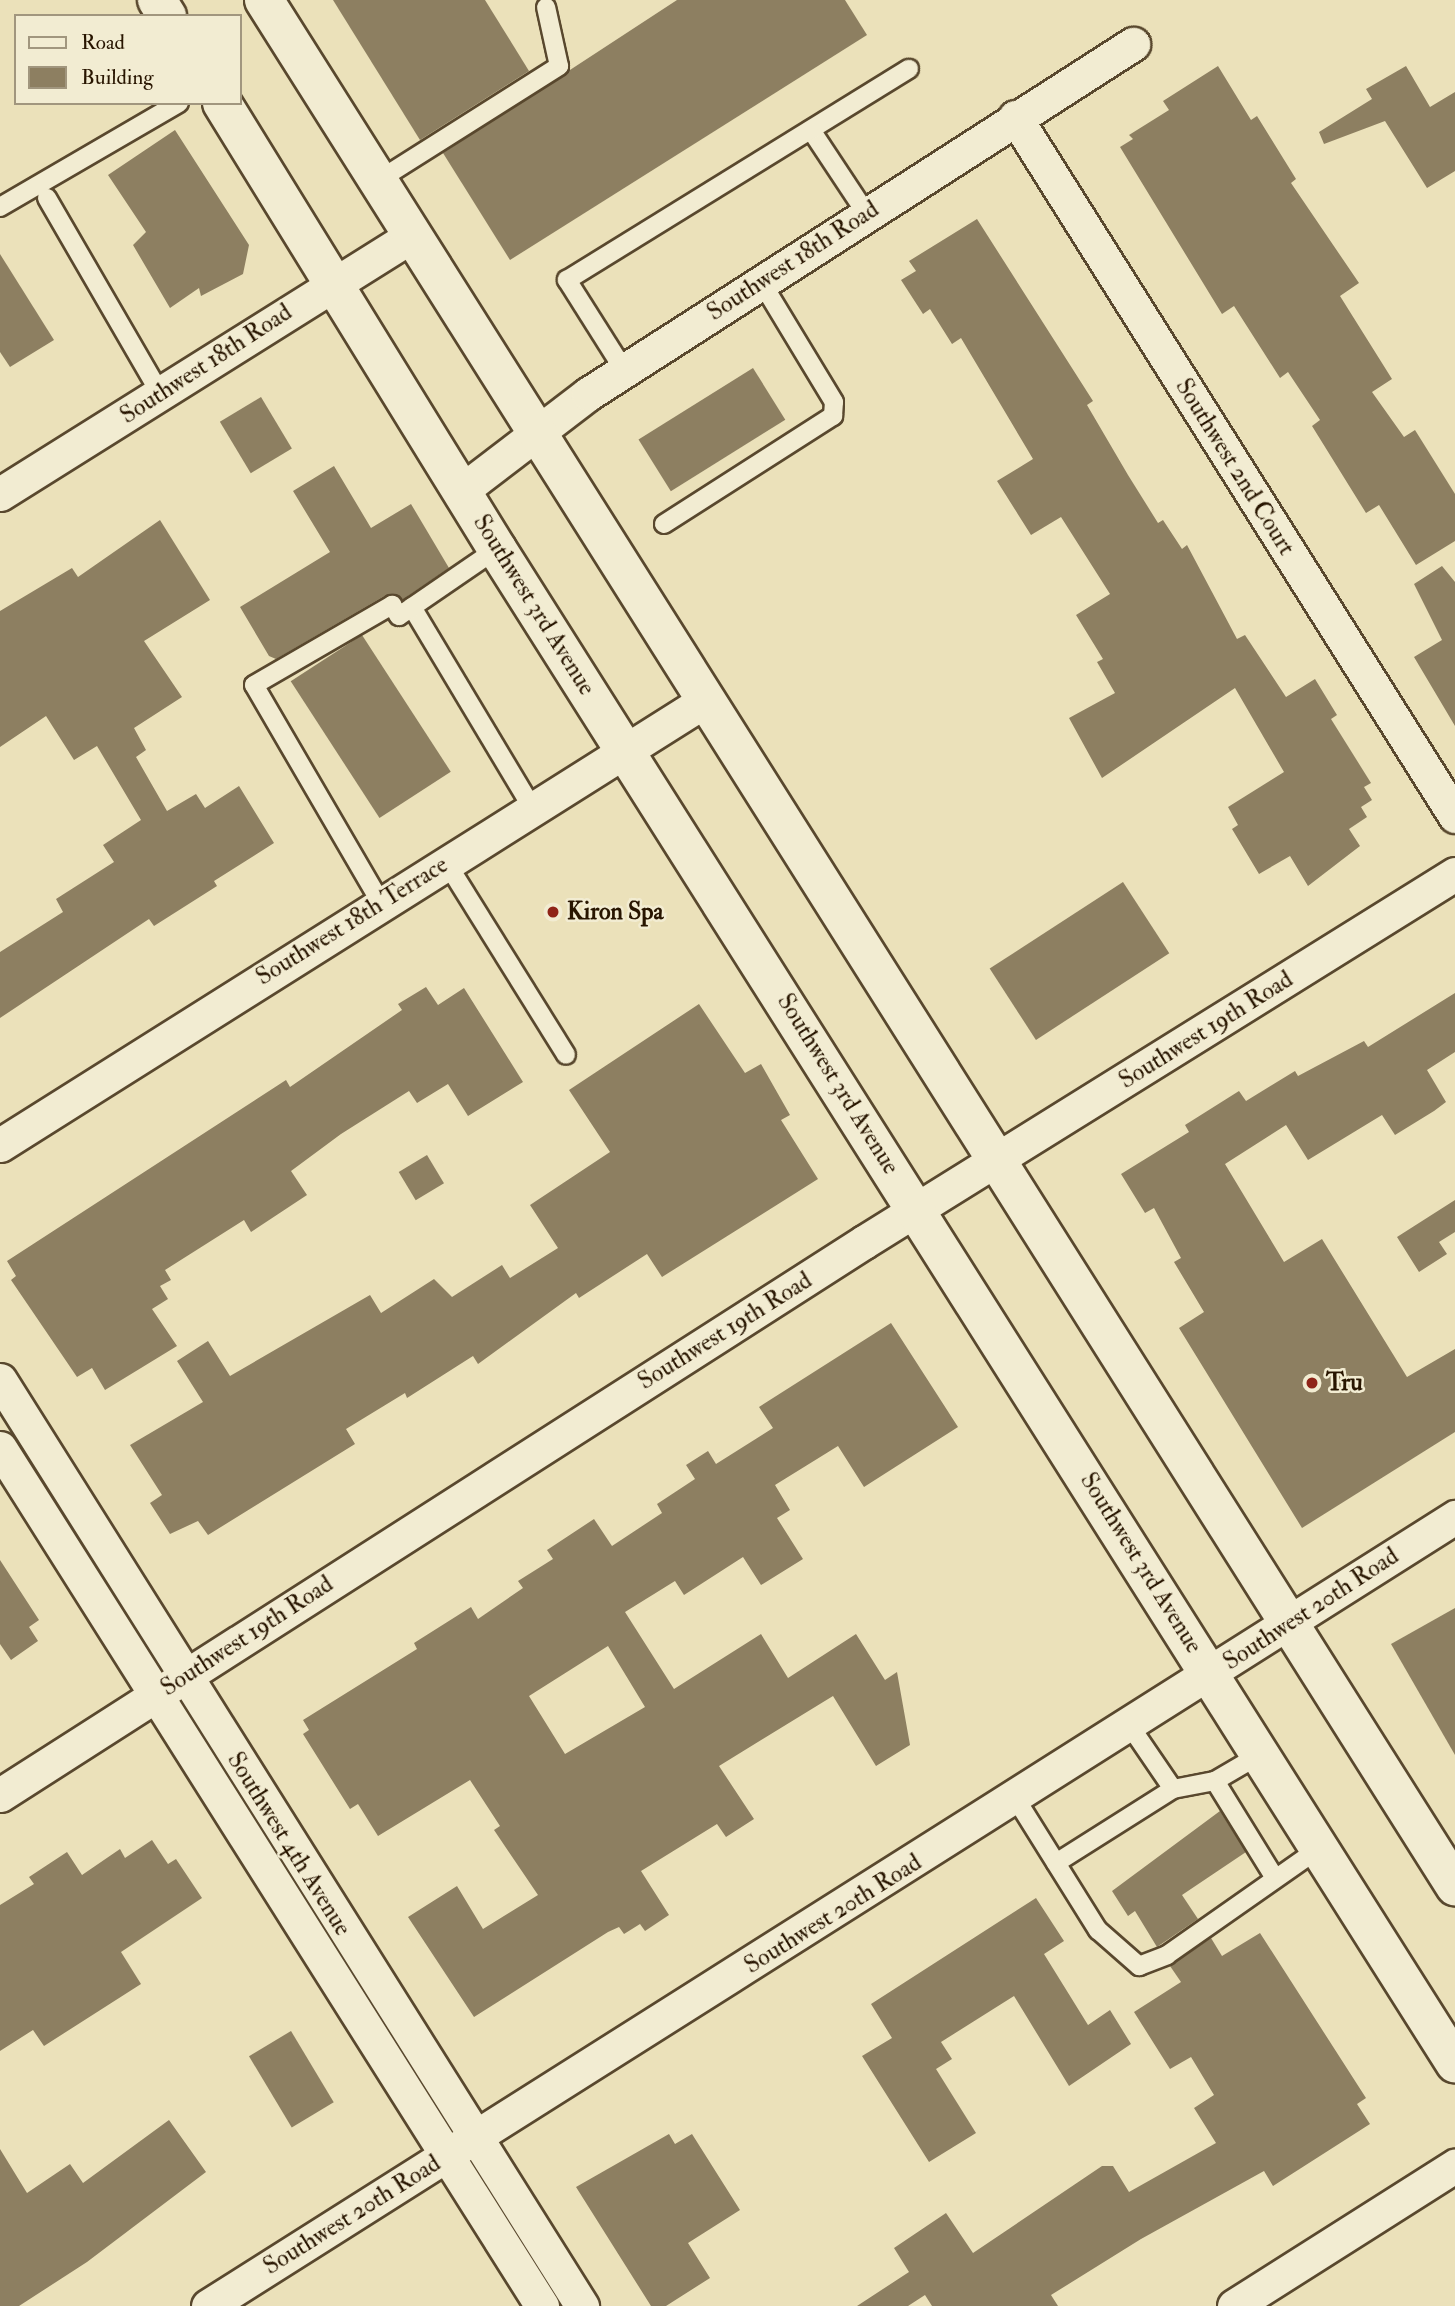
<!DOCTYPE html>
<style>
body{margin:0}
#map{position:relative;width:1455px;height:2306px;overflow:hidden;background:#ebe1ba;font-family:"IM FELL Double Pica",serif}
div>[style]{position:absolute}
.building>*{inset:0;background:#8d7f61;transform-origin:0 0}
.roads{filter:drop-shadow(2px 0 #59482e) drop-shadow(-2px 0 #59482e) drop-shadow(0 2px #59482e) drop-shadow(0 -2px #59482e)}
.lane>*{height:18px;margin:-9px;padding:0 9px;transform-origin:9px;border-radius:9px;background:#f2ecd2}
.street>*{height:33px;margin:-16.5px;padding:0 16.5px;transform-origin:16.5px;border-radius:16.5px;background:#f2ecd2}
.secondary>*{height:38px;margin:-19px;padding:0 19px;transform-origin:19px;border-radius:19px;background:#f2ecd2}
.dots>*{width:19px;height:19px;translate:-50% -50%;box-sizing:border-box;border:4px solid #f2ecd2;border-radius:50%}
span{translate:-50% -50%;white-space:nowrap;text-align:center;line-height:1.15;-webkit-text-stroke:5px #f2ecd2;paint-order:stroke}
.street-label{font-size:24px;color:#281500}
.poi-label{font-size:24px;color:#281500;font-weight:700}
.left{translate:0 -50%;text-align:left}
.legend{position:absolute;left:14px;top:14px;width:228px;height:91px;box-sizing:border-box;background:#f2ecd2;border:2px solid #a1967e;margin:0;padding:9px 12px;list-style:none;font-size:21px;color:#281500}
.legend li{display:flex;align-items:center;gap:14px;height:35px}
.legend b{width:35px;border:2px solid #a1967e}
</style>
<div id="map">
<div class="building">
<i style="clip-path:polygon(333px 0,485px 0,529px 71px,420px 140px)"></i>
<i style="clip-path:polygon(677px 0,845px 0,867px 35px,510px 260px,443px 153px)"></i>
<i style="clip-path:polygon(1218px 66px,1251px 120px,1257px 116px,1296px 179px,1291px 183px,1359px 283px,1340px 296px,1392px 379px,1372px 392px,1404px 437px,1415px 430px,1455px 494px,1455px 541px,1416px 565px,1379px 505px,1366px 513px,1312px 426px,1320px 420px,1288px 372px,1280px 378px,1234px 306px,1222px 314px,1120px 147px,1133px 139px,1129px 135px,1169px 110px,1163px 101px)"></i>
<i style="clip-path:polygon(1406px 66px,1430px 107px,1455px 92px,1455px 171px,1427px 188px,1385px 121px,1324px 144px,1319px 132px,1372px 99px,1366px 89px)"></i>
<i style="clip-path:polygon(175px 130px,249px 245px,243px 274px,201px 296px,199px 288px,170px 308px,133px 245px,146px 232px,108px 175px)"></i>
<i style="clip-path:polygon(977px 219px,1093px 401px,1087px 405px,1128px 475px,1158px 523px,1163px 520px,1182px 549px,1187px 545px,1237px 639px,1245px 635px,1286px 697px,1315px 679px,1337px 715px,1331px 719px,1371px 783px,1364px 787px,1372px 800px,1361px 807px,1367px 817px,1349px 829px,1360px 846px,1308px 886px,1290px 856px,1259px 874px,1232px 829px,1238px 825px,1228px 807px,1284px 772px,1235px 688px,1102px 778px,1069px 718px,1115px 693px,1097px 662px,1103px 659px,1076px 615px,1110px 594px,1061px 517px,1031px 535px,997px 481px,1033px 459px,961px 338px,952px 344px,930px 309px,923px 314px,901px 280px,916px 271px,909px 261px)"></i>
<i style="clip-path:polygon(0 254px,54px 340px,10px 367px,0 352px)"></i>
<i style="left:753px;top:368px;width:61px;height:135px;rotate:58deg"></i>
<i style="left:261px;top:397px;width:60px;height:48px;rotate:59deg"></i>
<i style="clip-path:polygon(334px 466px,371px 528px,411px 504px,449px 568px,402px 600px,386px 595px,276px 659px,269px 656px,240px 607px,330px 552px,293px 491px)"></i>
<i style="clip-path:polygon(160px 520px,210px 600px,144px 641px,182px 697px,134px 728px,146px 750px,136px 757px,167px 811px,196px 794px,205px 808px,239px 786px,274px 843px,214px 881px,217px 886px,154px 926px,149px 919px,0 1018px,0 952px,63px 912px,56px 899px,114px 862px,103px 845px,141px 820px,97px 746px,74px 760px,46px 716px,0 747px,0 611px,72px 568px,78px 577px)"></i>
<i style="clip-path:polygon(1442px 566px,1455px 582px,1455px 726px,1414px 657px,1442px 640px,1414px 584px)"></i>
<i style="left:362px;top:635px;width:163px;height:85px;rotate:57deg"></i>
<i style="left:1123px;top:882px;width:85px;height:159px;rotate:57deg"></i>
<i style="clip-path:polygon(426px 987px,438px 1005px,464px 988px,523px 1082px,468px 1116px,448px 1084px,417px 1103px,409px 1091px,341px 1134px,291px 1171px,307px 1195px,251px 1232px,244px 1220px,165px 1270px,171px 1280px,160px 1286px,168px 1299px,152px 1309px,177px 1346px,105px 1390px,92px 1368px,77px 1377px,11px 1280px,16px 1276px,7px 1261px,286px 1080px,290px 1087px,402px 1010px,398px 1004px)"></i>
<i style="clip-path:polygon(1455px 993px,1455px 1052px,1427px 1070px,1446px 1102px,1434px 1111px,1395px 1135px,1382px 1115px,1308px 1160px,1286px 1125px,1225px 1164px,1284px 1262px,1322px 1239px,1407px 1377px,1455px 1349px,1455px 1432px,1302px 1528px,1179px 1328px,1204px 1312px,1174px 1262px,1181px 1258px,1154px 1208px,1145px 1213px,1121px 1174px,1189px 1132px,1185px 1125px,1239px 1091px,1246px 1101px,1295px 1071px,1298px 1076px,1364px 1041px,1368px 1047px)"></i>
<i style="clip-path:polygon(699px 1004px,745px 1073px,761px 1064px,790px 1115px,781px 1120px,818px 1179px,662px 1277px,647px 1254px,579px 1298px,576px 1293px,478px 1364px,473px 1356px,407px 1398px,405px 1393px,346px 1429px,355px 1444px,208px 1535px,198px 1521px,170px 1534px,150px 1503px,162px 1495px,130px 1445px,203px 1402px,177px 1361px,208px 1341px,230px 1376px,370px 1295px,381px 1313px,434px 1279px,452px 1297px,502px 1265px,510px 1278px,558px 1248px,530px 1205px,610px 1152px,569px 1090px)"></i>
<i style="left:427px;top:1155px;width:33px;height:33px;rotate:59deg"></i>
<i style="clip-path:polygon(1455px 1200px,1455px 1232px,1439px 1242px,1447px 1254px,1419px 1272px,1397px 1237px)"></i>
<i style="clip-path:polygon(evenodd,891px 1323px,958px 1427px,864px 1487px,838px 1446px,775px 1485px,790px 1510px,777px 1518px,803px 1559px,761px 1585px,743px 1557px,684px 1595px,675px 1581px,625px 1612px,674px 1689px,761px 1634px,788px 1678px,856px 1634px,885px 1680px,897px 1672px,910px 1745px,876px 1766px,833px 1696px,719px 1766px,754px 1819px,726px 1837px,717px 1824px,641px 1871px,669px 1915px,645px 1931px,640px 1924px,624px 1934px,619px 1927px,608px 1932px,474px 2017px,408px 1917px,457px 1886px,483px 1929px,538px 1895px,494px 1830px,500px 1826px,470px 1780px,378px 1836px,358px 1804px,350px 1809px,303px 1734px,309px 1730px,303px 1720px,417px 1649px,414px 1643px,471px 1607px,478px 1619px,523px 1588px,518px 1581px,553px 1559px,547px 1550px,594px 1519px,612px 1546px,662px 1513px,657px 1504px,695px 1479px,686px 1465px,708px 1451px,716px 1464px,773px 1428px,759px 1407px,891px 1323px,608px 1646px,645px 1707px,565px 1754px,529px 1696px,608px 1646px)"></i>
<i style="clip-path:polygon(0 1560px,39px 1620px,29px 1627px,38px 1641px,11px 1660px,0 1644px)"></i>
<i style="clip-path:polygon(1455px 1608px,1455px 1755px,1391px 1644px)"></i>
<i style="clip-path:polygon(1220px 1811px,1246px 1852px,1182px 1895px,1198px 1919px,1157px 1947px,1135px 1911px,1128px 1916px,1112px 1891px)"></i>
<i style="clip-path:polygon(152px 1840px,168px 1864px,176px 1859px,202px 1898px,121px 1952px,141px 1984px,44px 2046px,33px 2030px,0 2051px,0 1905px,34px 1884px,29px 1877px,67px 1852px,82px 1875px,120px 1849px,125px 1858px)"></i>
<i style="clip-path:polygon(1036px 1898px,1064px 1941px,1044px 1954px,1088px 2025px,1110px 2010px,1131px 2044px,1069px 2086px,1014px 1996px,941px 2042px,952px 2059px,936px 2069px,976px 2133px,929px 2162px,862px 2056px,892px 2038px,871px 2004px)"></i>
<i style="clip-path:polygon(1260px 1933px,1366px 2098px,1357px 2104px,1370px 2124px,1273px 2186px,1264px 2171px,1141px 2239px,1051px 2295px,1058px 2306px,932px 2306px,925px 2295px,908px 2306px,857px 2306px,909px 2272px,894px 2248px,946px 2213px,973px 2253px,1102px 2166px,1113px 2166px,1129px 2192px,1216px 2143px,1194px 2108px,1214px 2095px,1191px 2057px,1170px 2069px,1134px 2012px,1181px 1982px,1170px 1966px,1211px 1938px,1222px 1956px)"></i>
<i style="left:291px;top:2031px;width:83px;height:49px;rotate:59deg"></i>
<i style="clip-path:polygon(169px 2120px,206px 2172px,87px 2262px,19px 2306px,0 2306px,0 2149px,27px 2193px,70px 2164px,83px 2183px)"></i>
<i style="clip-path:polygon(669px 2134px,675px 2144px,692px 2134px,740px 2210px,688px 2243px,710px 2278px,666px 2306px,651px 2306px,576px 2187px)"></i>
</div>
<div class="roads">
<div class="lane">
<i style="left:811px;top:130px;width:100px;rotate:56.5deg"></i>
<i style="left:379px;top:180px;width:213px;rotate:-32.3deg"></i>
<i style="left:559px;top:66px;width:60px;rotate:-102.4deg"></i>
<i style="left:47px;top:198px;width:225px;rotate:59.9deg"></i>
<i style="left:0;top:207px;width:207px;rotate:-30.2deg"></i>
<i style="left:624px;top:370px;width:107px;rotate:-122.3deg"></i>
<i style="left:567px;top:280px;width:402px;rotate:-31.7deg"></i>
<i style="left:664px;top:524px;width:201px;rotate:-32.6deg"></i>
<i style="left:833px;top:416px;width:14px;rotate:-86deg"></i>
<i style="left:834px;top:402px;width:139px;rotate:-121.2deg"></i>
<i style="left:412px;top:607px;width:235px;rotate:59.1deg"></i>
<i style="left:446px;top:862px;width:227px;rotate:58.1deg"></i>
<i style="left:381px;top:903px;width:252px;rotate:-120.2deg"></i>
<i style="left:254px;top:685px;width:160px;rotate:-30.1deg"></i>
<i style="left:392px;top:605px;width:13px;rotate:58deg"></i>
<i style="left:399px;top:616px;width:119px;rotate:-34.4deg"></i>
<i style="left:1130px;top:1726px;width:76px;rotate:55.7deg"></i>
<i style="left:1261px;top:1754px;width:53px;rotate:149.6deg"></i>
<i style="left:1215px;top:1781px;width:114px;rotate:58.3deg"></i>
<i style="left:1016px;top:1799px;width:155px;rotate:58deg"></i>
<i style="left:1098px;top:1930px;width:55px;rotate:41.3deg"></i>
<i style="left:1139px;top:1966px;width:30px;rotate:-21deg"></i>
<i style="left:1167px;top:1955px;width:187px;rotate:-35deg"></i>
<i style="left:1056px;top:1863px;width:138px;rotate:-32.3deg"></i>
<i style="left:1173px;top:1789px;width:43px;rotate:-10.8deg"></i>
</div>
<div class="street">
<i style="left:1015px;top:117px;width:826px;rotate:57.81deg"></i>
<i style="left:461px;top:491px;width:160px;rotate:-37.4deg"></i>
<i style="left:588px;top:394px;width:648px;rotate:-32.71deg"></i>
<i style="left:0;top:494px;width:487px;rotate:-32.1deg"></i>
<i style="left:0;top:1145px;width:835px;rotate:-32.22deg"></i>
<i style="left:0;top:1380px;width:1094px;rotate:57.85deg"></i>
<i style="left:0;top:1448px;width:1015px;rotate:57.72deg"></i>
<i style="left:0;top:1795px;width:1026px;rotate:-32.62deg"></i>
<i style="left:864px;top:1242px;width:696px;rotate:-31.91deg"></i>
<i style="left:208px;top:2306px;width:1476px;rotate:-32.32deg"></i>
<i style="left:1234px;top:2306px;width:262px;rotate:-32.4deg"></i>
</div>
<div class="secondary">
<i style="left:157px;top:0;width:19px;rotate:58deg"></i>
<i style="left:264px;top:0;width:2231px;rotate:57.73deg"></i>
<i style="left:222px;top:103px;width:524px;rotate:58.34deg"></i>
<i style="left:497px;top:549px;width:1792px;rotate:57.68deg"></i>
</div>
</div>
<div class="dots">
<i style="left:553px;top:912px;background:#8f2418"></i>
<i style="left:1312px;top:1383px;background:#8f2418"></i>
</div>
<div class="street-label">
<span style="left:793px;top:261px;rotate:-33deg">Southwest 18th Road</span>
<span style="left:206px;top:364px;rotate:-33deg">Southwest 18th Road</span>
<span style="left:1235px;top:467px;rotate:58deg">Southwest 2nd Court</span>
<span style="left:534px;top:605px;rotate:58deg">Southwest 3rd Avenue</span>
<span style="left:352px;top:921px;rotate:-32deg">Southwest 18th Terrace</span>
<span style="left:1206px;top:1030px;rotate:-32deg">Southwest 19th Road</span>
<span style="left:838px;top:1084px;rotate:58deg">Southwest 3rd Avenue</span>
<span style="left:725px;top:1331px;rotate:-32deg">Southwest 19th Road</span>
<span style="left:1141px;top:1563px;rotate:58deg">Southwest 3rd Avenue</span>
<span style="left:1311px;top:1609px;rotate:-33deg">Southwest 20th Road</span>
<span style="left:247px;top:1636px;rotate:-33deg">Southwest 19th Road</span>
<span style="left:289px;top:1844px;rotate:58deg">Southwest 4th Avenue</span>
<span style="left:833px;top:1914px;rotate:-32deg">Southwest 20th Road</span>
<span style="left:352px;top:2215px;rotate:-32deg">Southwest 20th Road</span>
</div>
<div class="poi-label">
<span class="left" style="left:567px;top:912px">Kiron Spa</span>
<span class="left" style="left:1326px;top:1383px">Tru</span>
</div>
<ul class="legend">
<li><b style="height:9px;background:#f2ecd2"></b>Road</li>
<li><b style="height:19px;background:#8d7f61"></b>Building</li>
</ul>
</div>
